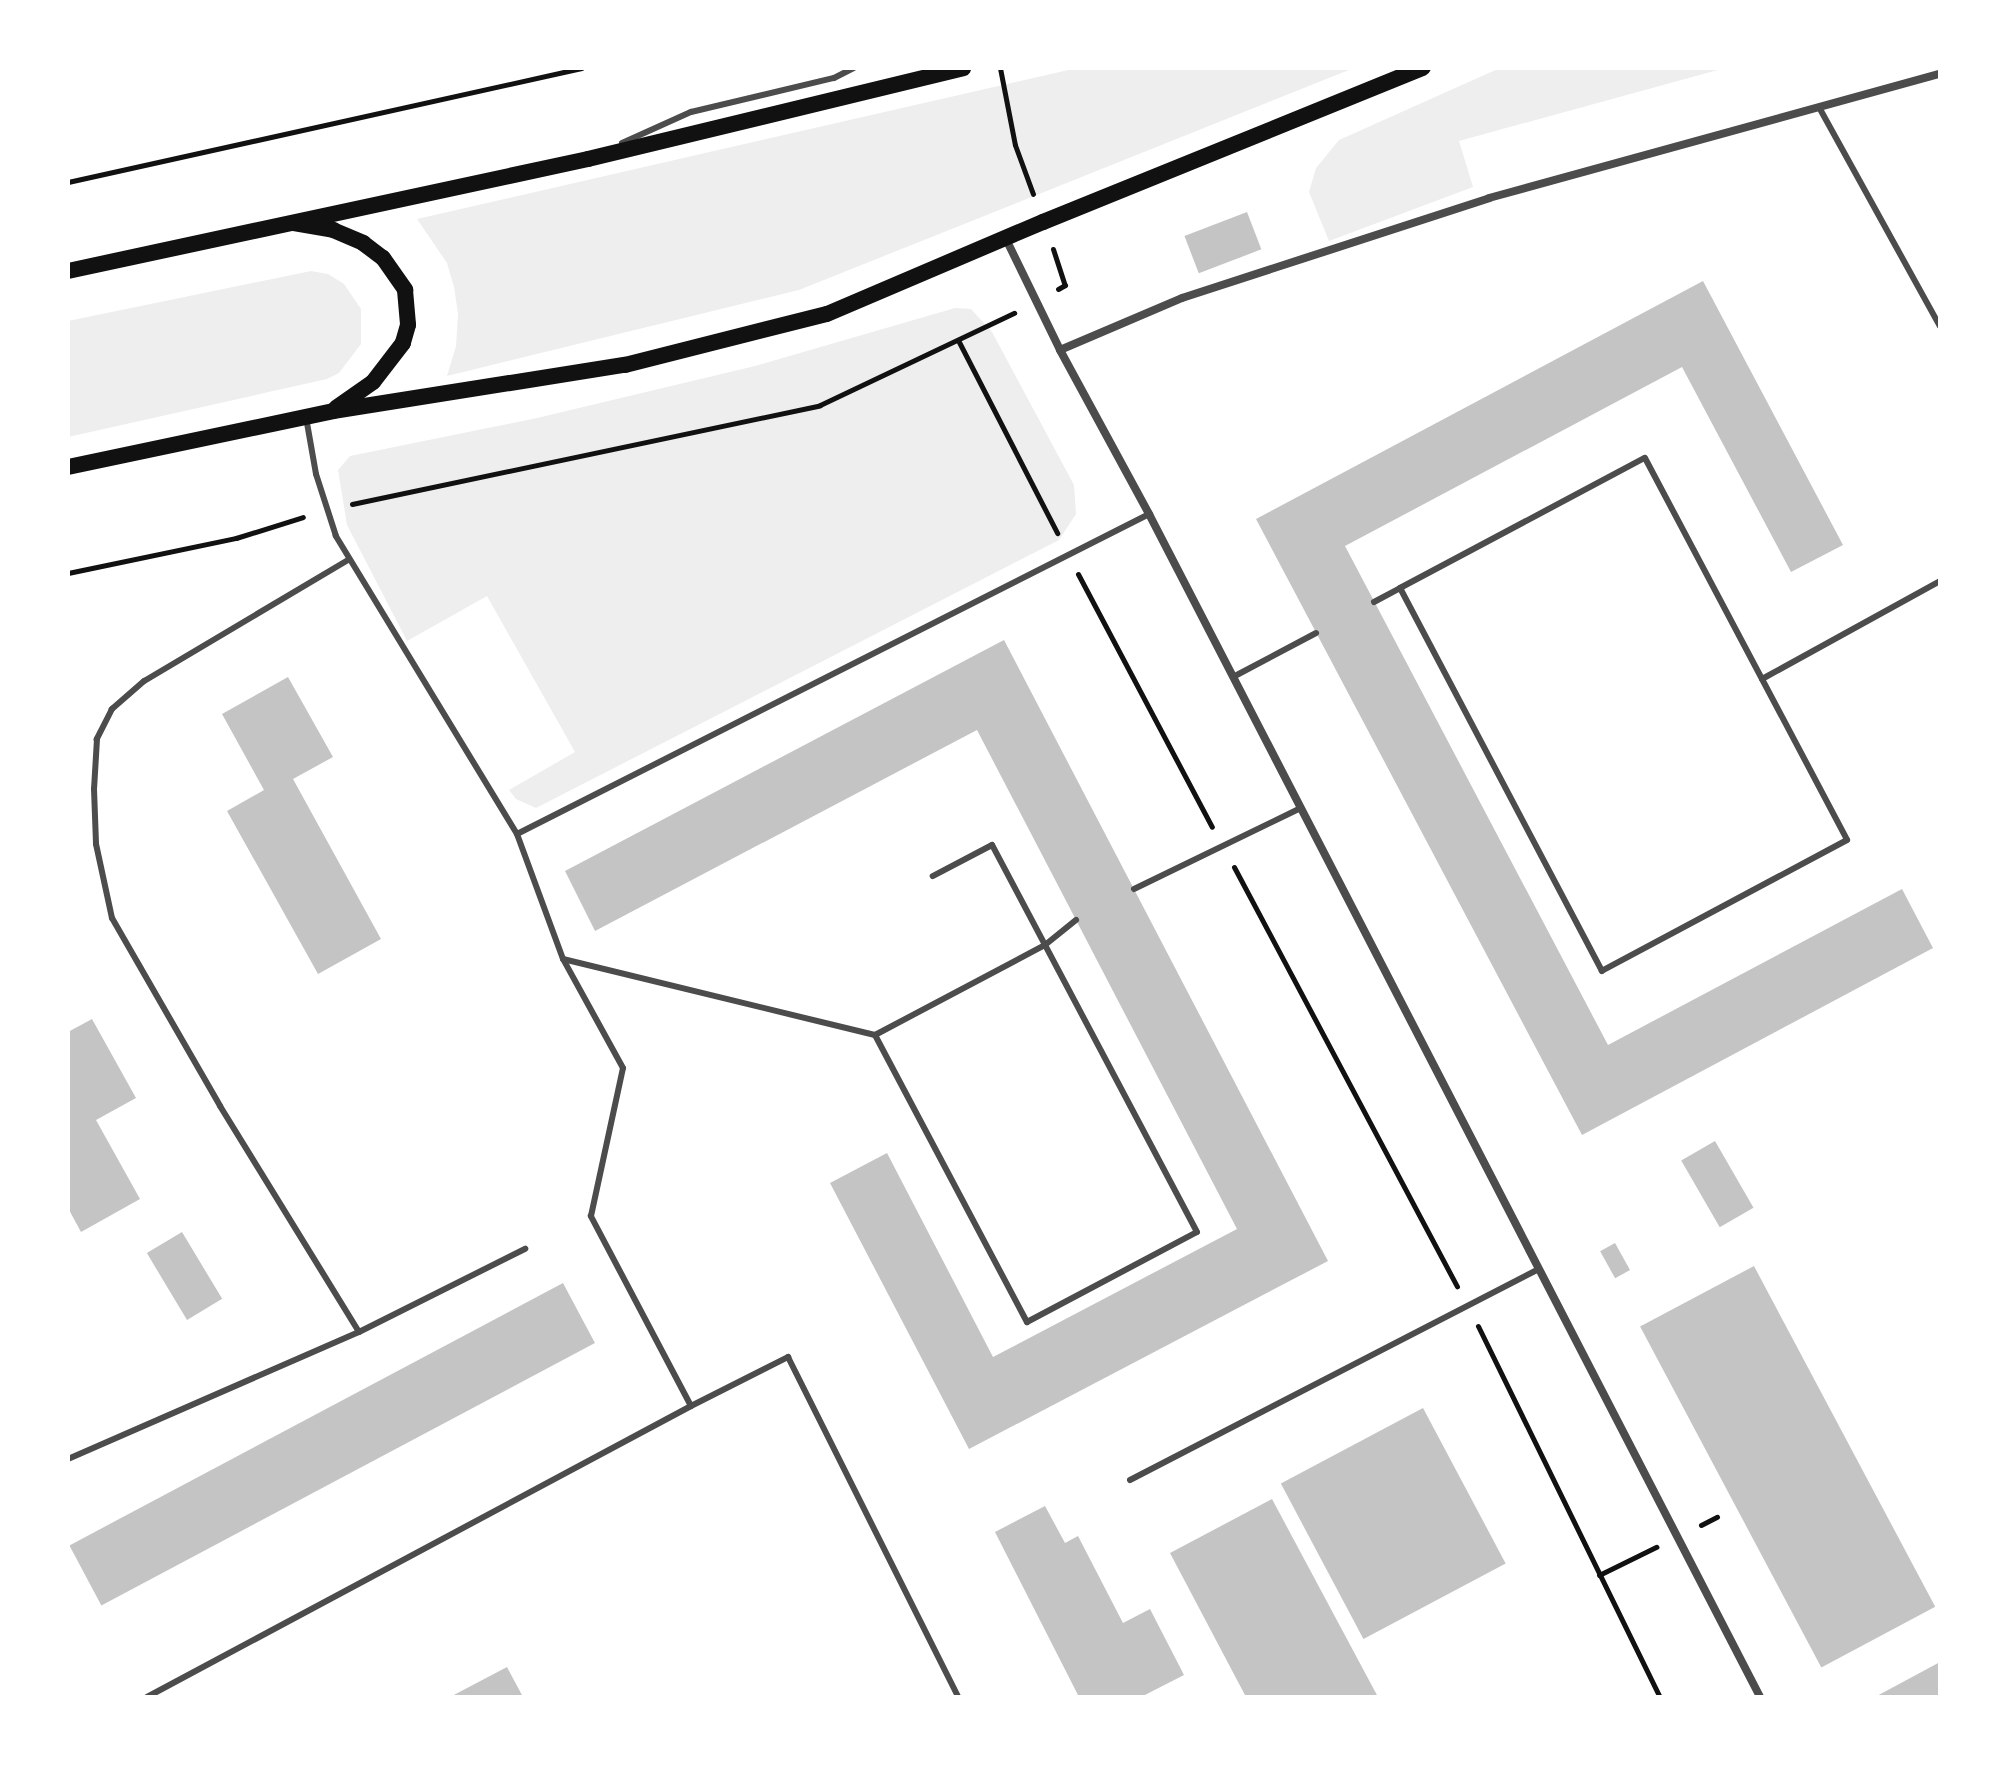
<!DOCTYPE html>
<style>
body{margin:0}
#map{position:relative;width:2008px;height:1765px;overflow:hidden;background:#fff;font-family:Lato,sans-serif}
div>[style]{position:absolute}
.green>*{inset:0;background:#eee}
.building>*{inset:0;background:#c4c4c4;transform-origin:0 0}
.path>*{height:5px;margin:-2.5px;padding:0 2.5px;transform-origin:2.5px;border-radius:2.5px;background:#111}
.service>*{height:6px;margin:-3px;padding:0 3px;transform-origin:3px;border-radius:3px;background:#4c4c4c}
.minor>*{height:8px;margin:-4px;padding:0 4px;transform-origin:4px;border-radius:4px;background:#4c4c4c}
.secondary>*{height:16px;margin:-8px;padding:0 8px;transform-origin:8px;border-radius:8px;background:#111}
span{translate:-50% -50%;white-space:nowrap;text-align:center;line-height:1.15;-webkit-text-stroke:7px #fff;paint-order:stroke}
.frame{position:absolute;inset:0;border:70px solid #fff;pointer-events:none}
</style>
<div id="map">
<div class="green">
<i style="clip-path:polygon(1077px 68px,1354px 68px,799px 290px,447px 376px,456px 346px,458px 314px,454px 287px,447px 263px,417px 219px)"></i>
<i style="clip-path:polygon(1500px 68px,1725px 68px,1459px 141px,1473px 187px,1329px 241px,1309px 192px,1316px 168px,1339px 140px)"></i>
<i style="clip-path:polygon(311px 271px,328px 274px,344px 284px,361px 309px,361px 344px,339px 373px,327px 379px,68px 437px,68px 321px)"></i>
<i style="clip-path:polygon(955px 308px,971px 309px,992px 332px,1074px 485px,1076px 514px,1059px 540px,536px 808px,516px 799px,509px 790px,575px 752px,487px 596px,407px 641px,347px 525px,338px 470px,350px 456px,537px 418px,755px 366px)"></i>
</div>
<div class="building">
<i style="left:1247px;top:212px;width:40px;height:67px;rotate:69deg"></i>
<i style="clip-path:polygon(1703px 281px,1843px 545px,1791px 572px,1682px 367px,1345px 546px,1608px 1045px,1902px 889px,1933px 948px,1582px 1135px,1256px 519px)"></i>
<i style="clip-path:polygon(1004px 640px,1328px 1261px,969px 1449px,830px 1183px,887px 1153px,993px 1357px,1237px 1229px,977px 730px,595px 931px,565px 871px)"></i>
<i style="clip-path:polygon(288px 677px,333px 757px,293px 779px,381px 939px,318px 974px,227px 811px,264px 790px,222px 714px)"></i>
<i style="clip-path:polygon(92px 1019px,136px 1098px,96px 1120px,140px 1199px,81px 1232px,68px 1208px,68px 1032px)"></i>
<i style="left:1715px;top:1141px;width:77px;height:39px;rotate:60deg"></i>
<i style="left:182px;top:1232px;width:78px;height:41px;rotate:59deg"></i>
<i style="left:1615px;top:1243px;width:31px;height:17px;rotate:61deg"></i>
<i style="left:1754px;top:1266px;width:386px;height:129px;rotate:62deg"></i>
<i style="left:563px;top:1283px;width:68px;height:559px;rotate:62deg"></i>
<i style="left:1423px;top:1408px;width:176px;height:161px;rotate:62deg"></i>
<i style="clip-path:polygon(1272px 1499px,1378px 1697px,1246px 1697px,1170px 1553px)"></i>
<i style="clip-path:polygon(1045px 1506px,1065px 1543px,1078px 1536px,1123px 1623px,1150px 1609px,1184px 1675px,1141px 1697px,1079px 1697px,995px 1532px)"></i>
<i style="clip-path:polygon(1940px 1662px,1940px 1697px,1875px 1697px)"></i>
<i style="clip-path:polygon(507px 1667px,523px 1697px,450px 1697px)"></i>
</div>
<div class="path">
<i style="left:1000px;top:68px;width:78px;rotate:79deg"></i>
<i style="left:1015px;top:145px;width:52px;rotate:69.8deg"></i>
<i style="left:68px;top:182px;width:526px;rotate:-12.51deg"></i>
<i style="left:1053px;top:249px;width:38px;rotate:72deg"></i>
<i style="left:1065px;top:285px;width:8px;rotate:150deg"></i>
<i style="left:959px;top:342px;width:215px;rotate:62.8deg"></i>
<i style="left:352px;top:504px;width:478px;rotate:-11.9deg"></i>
<i style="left:820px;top:405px;width:215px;rotate:-25.4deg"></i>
<i style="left:68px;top:573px;width:172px;rotate:-11.8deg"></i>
<i style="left:236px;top:538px;width:70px;rotate:-17.4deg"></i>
<i style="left:1078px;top:574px;width:286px;rotate:62.1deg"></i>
<i style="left:1234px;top:867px;width:475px;rotate:62deg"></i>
<i style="left:1478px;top:1326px;width:413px;rotate:63.9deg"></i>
<i style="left:1701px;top:1525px;width:18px;rotate:-27deg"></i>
<i style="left:1599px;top:1575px;width:64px;rotate:-26.2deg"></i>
</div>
<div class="service">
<i style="left:1820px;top:109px;width:248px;rotate:61.1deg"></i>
<i style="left:622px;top:143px;width:76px;rotate:-24.2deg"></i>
<i style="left:691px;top:112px;width:147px;rotate:-13.4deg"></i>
<i style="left:834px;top:78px;width:22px;rotate:-27deg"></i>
<i style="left:348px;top:560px;width:237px;rotate:149.3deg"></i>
<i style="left:144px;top:681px;width:43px;rotate:138.8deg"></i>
<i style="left:112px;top:709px;width:34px;rotate:117deg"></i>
<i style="left:97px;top:739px;width:50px;rotate:93.4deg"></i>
<i style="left:94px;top:789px;width:55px;rotate:87.9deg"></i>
<i style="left:96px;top:844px;width:76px;rotate:77.8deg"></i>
<i style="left:112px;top:918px;width:217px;rotate:60.1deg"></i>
<i style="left:220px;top:1106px;width:265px;rotate:58.4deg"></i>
<i style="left:1374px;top:602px;width:30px;rotate:-28deg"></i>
<i style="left:1400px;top:588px;width:277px;rotate:-28deg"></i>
<i style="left:1645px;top:458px;width:432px;rotate:62.1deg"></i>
<i style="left:1847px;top:840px;width:278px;rotate:151.9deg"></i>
<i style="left:1602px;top:971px;width:433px;rotate:-117.8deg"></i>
<i style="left:1233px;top:677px;width:94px;rotate:-27.9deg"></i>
<i style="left:1762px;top:679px;width:203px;rotate:-28.8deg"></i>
<i style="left:517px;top:834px;width:708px;rotate:-26.85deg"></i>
<i style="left:1134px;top:889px;width:186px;rotate:-25.9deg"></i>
<i style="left:563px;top:959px;width:321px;rotate:13.7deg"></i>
<i style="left:875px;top:1035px;width:192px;rotate:-27.9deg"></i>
<i style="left:1045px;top:945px;width:40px;rotate:-39deg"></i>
<i style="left:875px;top:1035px;width:325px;rotate:62.1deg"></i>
<i style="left:1027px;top:1322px;width:192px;rotate:-27.9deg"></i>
<i style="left:1197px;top:1232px;width:438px;rotate:-117.9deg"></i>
<i style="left:992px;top:845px;width:67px;rotate:152.3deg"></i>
<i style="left:691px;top:1406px;width:109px;rotate:-26.8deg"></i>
<i style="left:788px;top:1357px;width:380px;rotate:63.4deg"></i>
<i style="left:68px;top:1459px;width:318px;rotate:-23.6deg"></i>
<i style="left:359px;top:1332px;width:186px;rotate:-26.6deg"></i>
<i style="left:1130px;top:1480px;width:460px;rotate:-27.3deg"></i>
<i style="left:147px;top:1697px;width:617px;rotate:-28.14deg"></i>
<i style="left:691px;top:1406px;width:215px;rotate:-117.8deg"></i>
<i style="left:591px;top:1216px;width:151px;rotate:-77.8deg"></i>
<i style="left:623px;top:1068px;width:124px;rotate:-118.8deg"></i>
<i style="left:563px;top:959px;width:133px;rotate:-110.2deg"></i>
<i style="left:517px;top:834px;width:349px;rotate:-121.3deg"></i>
<i style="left:336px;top:536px;width:65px;rotate:-107.9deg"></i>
<i style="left:316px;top:474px;width:58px;rotate:-100deg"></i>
</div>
<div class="minor">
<i style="left:1005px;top:237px;width:126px;rotate:64deg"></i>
<i style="left:1060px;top:350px;width:187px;rotate:61.5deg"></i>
<i style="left:1149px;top:514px;width:1331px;rotate:62.68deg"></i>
<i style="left:1060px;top:350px;width:133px;rotate:-23.1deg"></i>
<i style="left:1182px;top:298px;width:323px;rotate:-18deg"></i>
<i style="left:1489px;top:198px;width:468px;rotate:-15.4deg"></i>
</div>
<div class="secondary">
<i style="left:294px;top:223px;width:40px;rotate:10deg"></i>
<i style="left:333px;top:230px;width:33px;rotate:23deg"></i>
<i style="left:363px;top:243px;width:25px;rotate:37deg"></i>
<i style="left:383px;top:258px;width:39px;rotate:55deg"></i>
<i style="left:405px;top:290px;width:35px;rotate:85deg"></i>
<i style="left:408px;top:325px;width:19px;rotate:106deg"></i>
<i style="left:403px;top:343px;width:49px;rotate:127.6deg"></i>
<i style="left:373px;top:382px;width:45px;rotate:144.9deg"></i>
<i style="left:68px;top:271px;width:532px;rotate:-12.15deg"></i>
<i style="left:588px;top:159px;width:386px;rotate:-13.6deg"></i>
<i style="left:68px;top:467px;width:271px;rotate:-11.9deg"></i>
<i style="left:333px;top:411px;width:296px;rotate:-9deg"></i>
<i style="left:625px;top:365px;width:208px;rotate:-14.2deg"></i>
<i style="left:827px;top:314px;width:235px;rotate:-23.1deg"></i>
<i style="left:1043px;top:222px;width:410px;rotate:-22.1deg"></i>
</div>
<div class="frame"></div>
</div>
